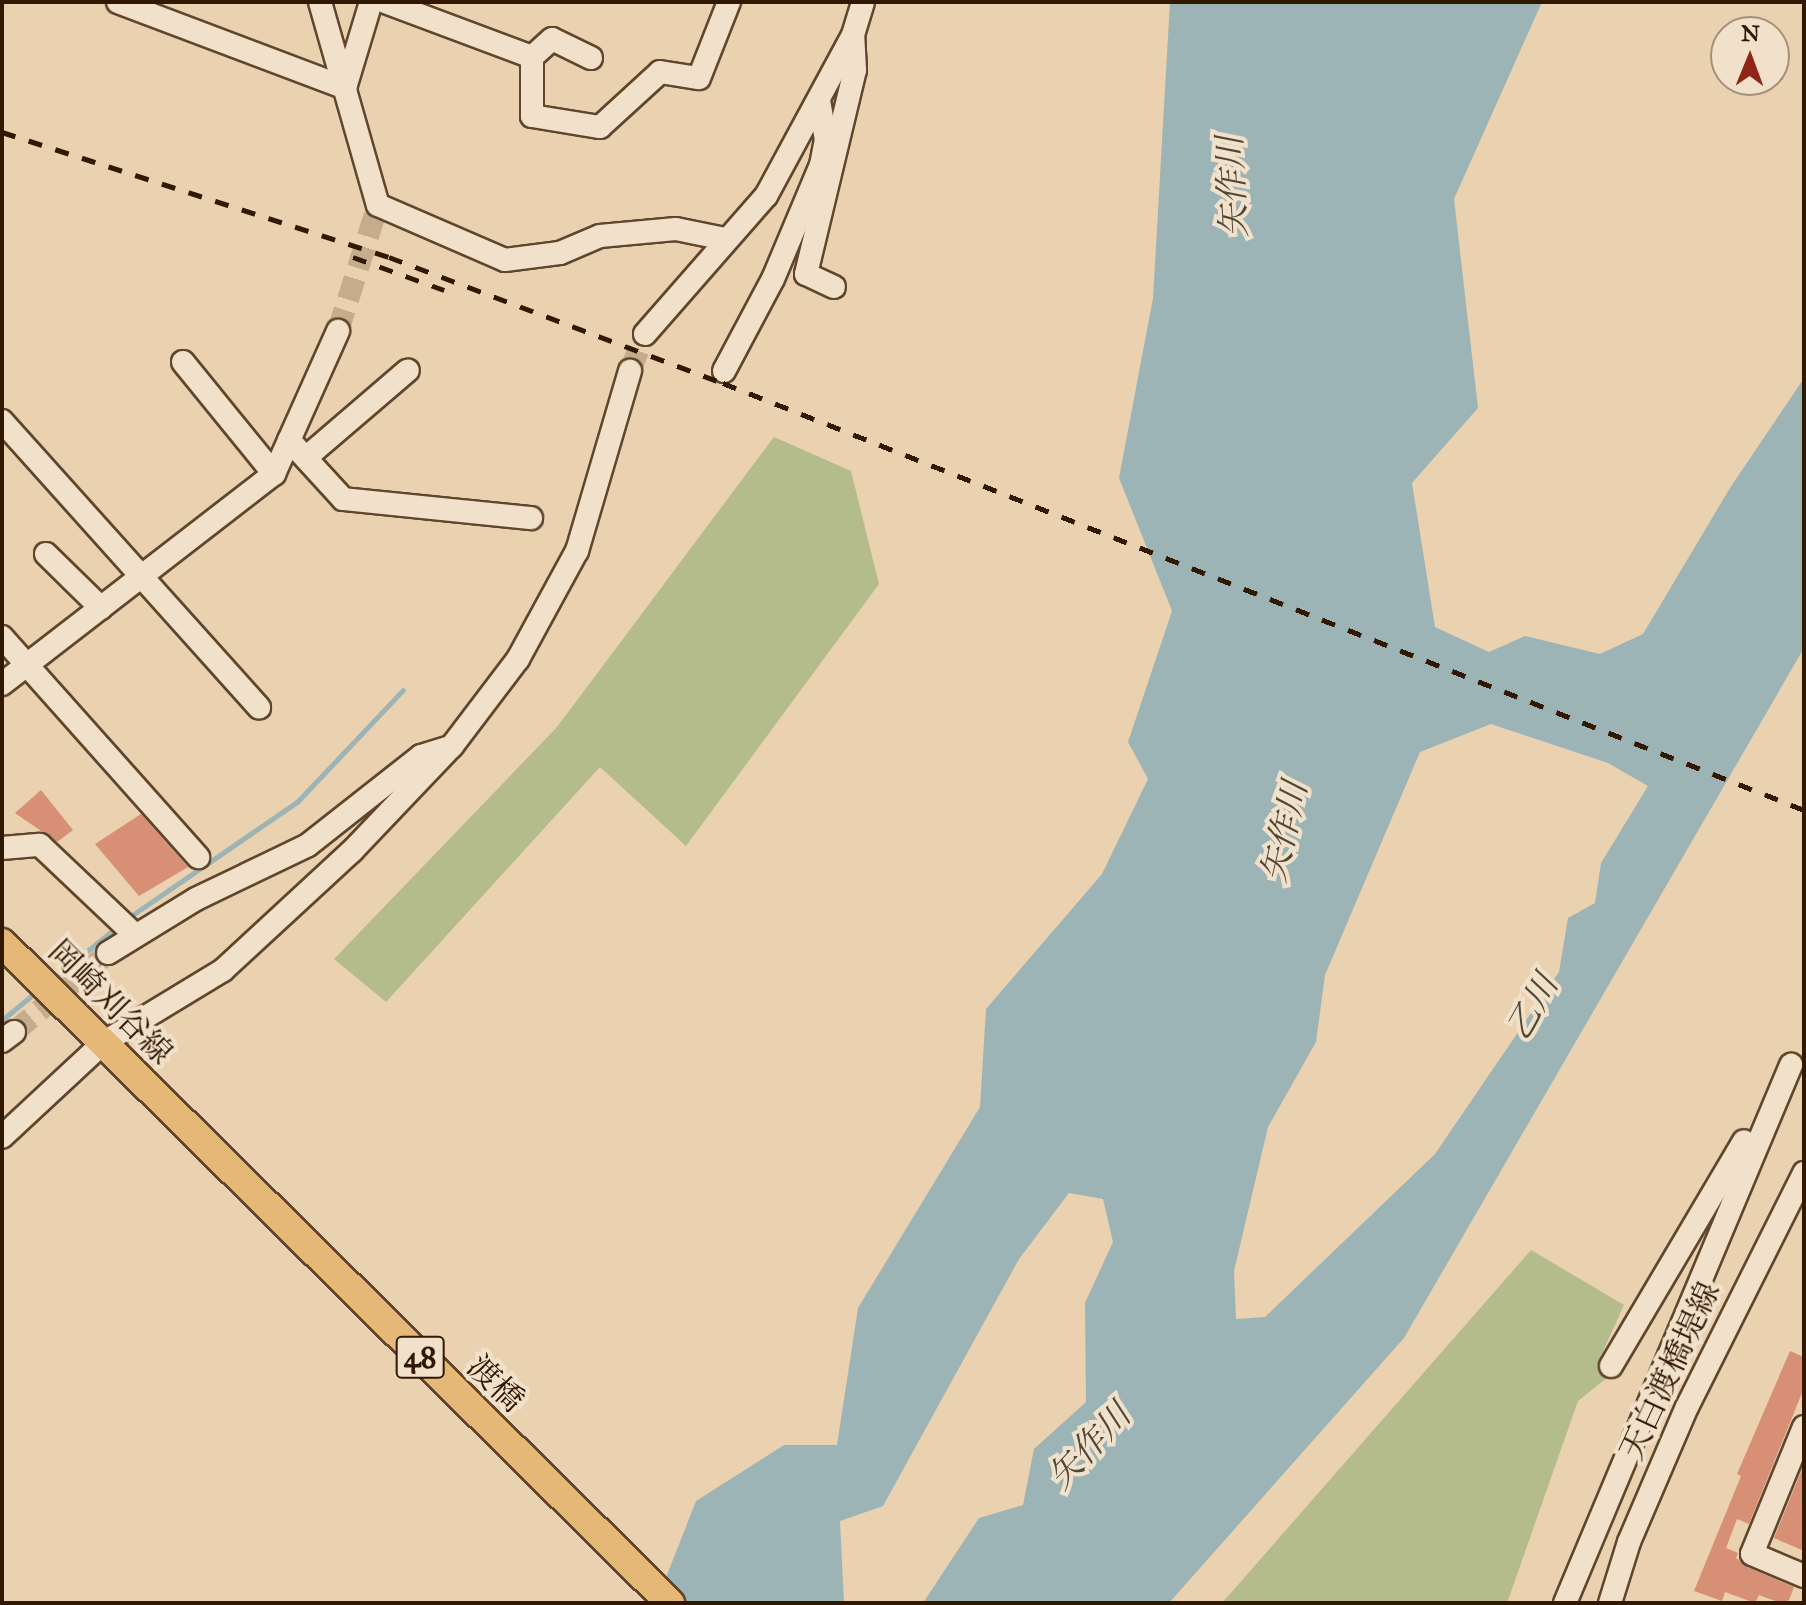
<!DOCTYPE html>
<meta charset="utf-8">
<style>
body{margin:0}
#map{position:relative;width:1806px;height:1605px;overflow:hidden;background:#ead1af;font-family:"IM FELL Great Primer","Noto Serif JP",serif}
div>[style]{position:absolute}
.green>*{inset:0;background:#b5bc8c}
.water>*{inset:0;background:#9db4b6}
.stream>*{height:5px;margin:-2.5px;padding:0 2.5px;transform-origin:2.5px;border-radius:2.5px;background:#9db4b6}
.building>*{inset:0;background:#d78f75}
.minor-tunnel>*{height:22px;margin-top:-11px;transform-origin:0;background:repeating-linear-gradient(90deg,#c5ac8c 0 22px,transparent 0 33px)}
.roads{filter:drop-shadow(2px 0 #5f462c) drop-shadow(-2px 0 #5f462c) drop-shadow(0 2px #5f462c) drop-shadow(0 -2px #5f462c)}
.minor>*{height:22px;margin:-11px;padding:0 11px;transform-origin:11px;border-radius:11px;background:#f1e1cb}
.major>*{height:28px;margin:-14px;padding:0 14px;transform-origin:14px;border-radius:14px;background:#e5b878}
.rail>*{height:5px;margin-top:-2.5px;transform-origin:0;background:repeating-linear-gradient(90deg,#311801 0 14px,transparent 0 28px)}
span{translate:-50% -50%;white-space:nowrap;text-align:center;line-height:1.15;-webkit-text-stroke:8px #f1e1cb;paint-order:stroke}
.shield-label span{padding:2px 6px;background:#f1e1cb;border:2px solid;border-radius:6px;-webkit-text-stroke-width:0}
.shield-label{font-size:30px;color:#311801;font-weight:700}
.street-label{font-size:32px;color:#311801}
.water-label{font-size:34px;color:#514737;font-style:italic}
.frame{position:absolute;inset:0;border:4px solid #311801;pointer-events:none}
.north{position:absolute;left:1710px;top:16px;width:80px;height:80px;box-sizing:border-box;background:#f1e1cb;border:2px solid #a4917a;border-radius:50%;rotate:1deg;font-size:22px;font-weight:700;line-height:32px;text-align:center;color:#311801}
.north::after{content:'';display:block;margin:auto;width:28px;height:36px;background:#8f2418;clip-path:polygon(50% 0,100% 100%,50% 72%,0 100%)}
</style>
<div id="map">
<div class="green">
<i style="clip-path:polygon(774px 437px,851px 471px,879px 584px,686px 846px,600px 767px,386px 1002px,334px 959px,557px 727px)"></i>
<i style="clip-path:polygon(1531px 1250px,1624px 1305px,1599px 1360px,1619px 1368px,1578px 1401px,1507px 1603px,1222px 1603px)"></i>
</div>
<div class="water">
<i style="clip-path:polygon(evenodd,1170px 2px,1542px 2px,1454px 199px,1478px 408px,1412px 483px,1435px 627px,1489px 652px,1525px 636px,1600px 654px,1643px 634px,1730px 488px,1804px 378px,1804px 648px,1404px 1338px,1169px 1603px,923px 1603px,979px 1518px,1023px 1505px,1034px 1449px,1086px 1402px,1085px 1303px,1113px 1242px,1103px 1199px,1069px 1193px,1019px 1259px,883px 1506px,840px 1521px,844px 1603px,656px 1603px,696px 1501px,784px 1445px,837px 1445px,858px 1308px,980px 1107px,986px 1009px,1102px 874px,1148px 779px,1128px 742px,1172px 611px,1119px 478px,1153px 298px,1170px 2px,1491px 724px,1608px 763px,1648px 786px,1601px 863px,1595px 903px,1568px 918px,1559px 972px,1435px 1154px,1265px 1317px,1236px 1319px,1234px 1271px,1268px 1127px,1316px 1042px,1325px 975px,1420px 752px,1491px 724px)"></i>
</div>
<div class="stream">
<i style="left:128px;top:918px;width:205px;rotate:-34.5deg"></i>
<i style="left:297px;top:802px;width:154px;rotate:-46.6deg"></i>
<i style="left:50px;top:981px;width:86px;rotate:-38.9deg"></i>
<i style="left:2px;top:1020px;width:44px;rotate:-39.5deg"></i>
</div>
<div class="building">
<i style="clip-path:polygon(41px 790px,73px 830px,57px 842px,15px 813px)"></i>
<i style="clip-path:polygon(141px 814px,188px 867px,139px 896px,95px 844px)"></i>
<i style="clip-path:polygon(1790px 1351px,1804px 1357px,1804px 1388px,1749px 1524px,1737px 1519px,1726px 1548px,1738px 1553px,1736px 1558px,1747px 1567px,1794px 1587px,1789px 1600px,1781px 1603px,1759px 1595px,1755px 1603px,1725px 1592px,1722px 1601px,1694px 1591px,1741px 1476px,1737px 1474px)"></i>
<i style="clip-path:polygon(1803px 1467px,1804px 1467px,1804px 1551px,1774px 1538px)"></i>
</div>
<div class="minor-tunnel">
<i style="left:338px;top:331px;width:132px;rotate:-72.4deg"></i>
<i style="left:630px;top:371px;width:40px;rotate:-68deg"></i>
<i style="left:14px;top:1032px;width:123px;rotate:-40deg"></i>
</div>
<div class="roads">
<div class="minor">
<i style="left:118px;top:2px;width:243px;rotate:20.7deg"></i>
<i style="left:320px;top:2px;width:211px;rotate:74.1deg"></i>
<i style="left:378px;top:205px;width:138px;rotate:23.4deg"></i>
<i style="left:505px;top:260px;width:55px;rotate:-7.3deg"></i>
<i style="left:560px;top:253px;width:43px;rotate:-23deg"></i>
<i style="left:600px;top:236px;width:76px;rotate:-5.3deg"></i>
<i style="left:676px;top:229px;width:50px;rotate:11.5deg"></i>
<i style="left:385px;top:2px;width:157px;rotate:20.5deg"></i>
<i style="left:591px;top:58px;width:43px;rotate:-154deg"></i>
<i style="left:552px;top:39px;width:27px;rotate:138deg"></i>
<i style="left:532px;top:57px;width:59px;rotate:90deg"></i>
<i style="left:532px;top:116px;width:69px;rotate:9.2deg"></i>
<i style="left:600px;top:127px;width:81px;rotate:-42.5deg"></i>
<i style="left:660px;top:72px;width:39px;rotate:9deg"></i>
<i style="left:699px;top:78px;width:82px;rotate:-68.5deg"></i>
<i style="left:345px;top:88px;width:90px;rotate:-73.2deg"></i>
<i style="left:834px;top:287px;width:31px;rotate:-155deg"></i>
<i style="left:806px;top:274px;width:210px;rotate:-76.5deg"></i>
<i style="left:855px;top:70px;width:34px;rotate:-93deg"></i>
<i style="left:645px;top:334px;width:184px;rotate:-48.8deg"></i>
<i style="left:766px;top:196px;width:183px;rotate:-61.6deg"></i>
<i style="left:853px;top:35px;width:34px;rotate:-73deg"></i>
<i style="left:183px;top:362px;width:144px;rotate:50.9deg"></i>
<i style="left:724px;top:371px;width:104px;rotate:-62deg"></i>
<i style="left:773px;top:279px;width:124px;rotate:-67.2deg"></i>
<i style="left:821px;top:165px;width:25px;rotate:-79deg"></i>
<i style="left:826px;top:140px;width:40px;rotate:-100deg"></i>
<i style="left:2px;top:421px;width:385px;rotate:48.1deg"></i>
<i style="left:289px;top:440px;width:80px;rotate:47.5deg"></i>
<i style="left:343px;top:499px;width:189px;rotate:5.8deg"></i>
<i style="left:309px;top:455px;width:130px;rotate:-40.6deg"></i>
<i style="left:46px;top:554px;width:77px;rotate:44.5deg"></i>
<i style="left:2px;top:637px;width:295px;rotate:48.3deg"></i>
<i style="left:2px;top:684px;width:344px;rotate:-37.7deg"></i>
<i style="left:274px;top:474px;width:157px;rotate:-65.9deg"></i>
<i style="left:2px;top:848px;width:38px;rotate:-5deg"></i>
<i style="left:40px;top:845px;width:129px;rotate:43.4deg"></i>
<i style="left:108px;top:953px;width:103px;rotate:-31.5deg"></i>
<i style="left:196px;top:899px;width:124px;rotate:-25.7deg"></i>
<i style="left:308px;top:845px;width:144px;rotate:-38.2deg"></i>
<i style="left:421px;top:756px;width:27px;rotate:-17deg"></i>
<i style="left:2px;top:1041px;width:15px;rotate:-37deg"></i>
<i style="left:2px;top:1137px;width:138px;rotate:-42.9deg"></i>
<i style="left:103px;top:1043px;width:140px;rotate:-31.3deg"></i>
<i style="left:223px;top:970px;width:176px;rotate:-42.7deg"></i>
<i style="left:352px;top:851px;width:145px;rotate:-46.4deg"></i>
<i style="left:452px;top:746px;width:109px;rotate:-52.8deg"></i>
<i style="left:518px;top:659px;width:123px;rotate:-61.4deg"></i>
<i style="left:577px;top:551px;width:188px;rotate:-73.6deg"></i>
<i style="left:1611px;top:1366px;width:261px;rotate:-59.4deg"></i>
<i style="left:1804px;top:1427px;width:137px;rotate:112.3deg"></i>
<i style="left:1752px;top:1554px;width:56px;rotate:22.9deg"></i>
<i style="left:1565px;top:1603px;width:584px;rotate:-67.21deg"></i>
<i style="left:1610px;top:1603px;width:64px;rotate:-72.7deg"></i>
<i style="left:1629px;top:1542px;width:147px;rotate:-66.8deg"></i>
<i style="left:1687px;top:1407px;width:262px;rotate:-63.4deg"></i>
</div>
<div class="major">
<i style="left:2px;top:943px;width:939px;rotate:44.65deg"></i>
</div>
</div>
<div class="rail">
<i style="left:2px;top:132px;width:407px;rotate:17.9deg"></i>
<i style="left:389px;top:257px;width:357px;rotate:20.7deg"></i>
<i style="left:723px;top:383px;width:1162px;rotate:21.55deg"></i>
<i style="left:353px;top:257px;width:97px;rotate:19.9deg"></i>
</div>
<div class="shield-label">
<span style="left:420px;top:1357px">48</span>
</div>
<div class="street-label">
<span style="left:110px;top:1003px;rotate:45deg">岡崎刈谷線</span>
<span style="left:1671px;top:1371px;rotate:-65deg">天白渡橋堤線</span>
<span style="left:495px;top:1384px;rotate:44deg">渡橋</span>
</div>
<div class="water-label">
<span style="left:1232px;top:187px;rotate:-93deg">矢作川</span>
<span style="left:1284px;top:832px;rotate:-77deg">矢作川</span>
<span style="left:1532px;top:1007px;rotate:-61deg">乙川</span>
<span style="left:1089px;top:1446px;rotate:-47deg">矢作川</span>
</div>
<div class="frame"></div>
<div class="north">N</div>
</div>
